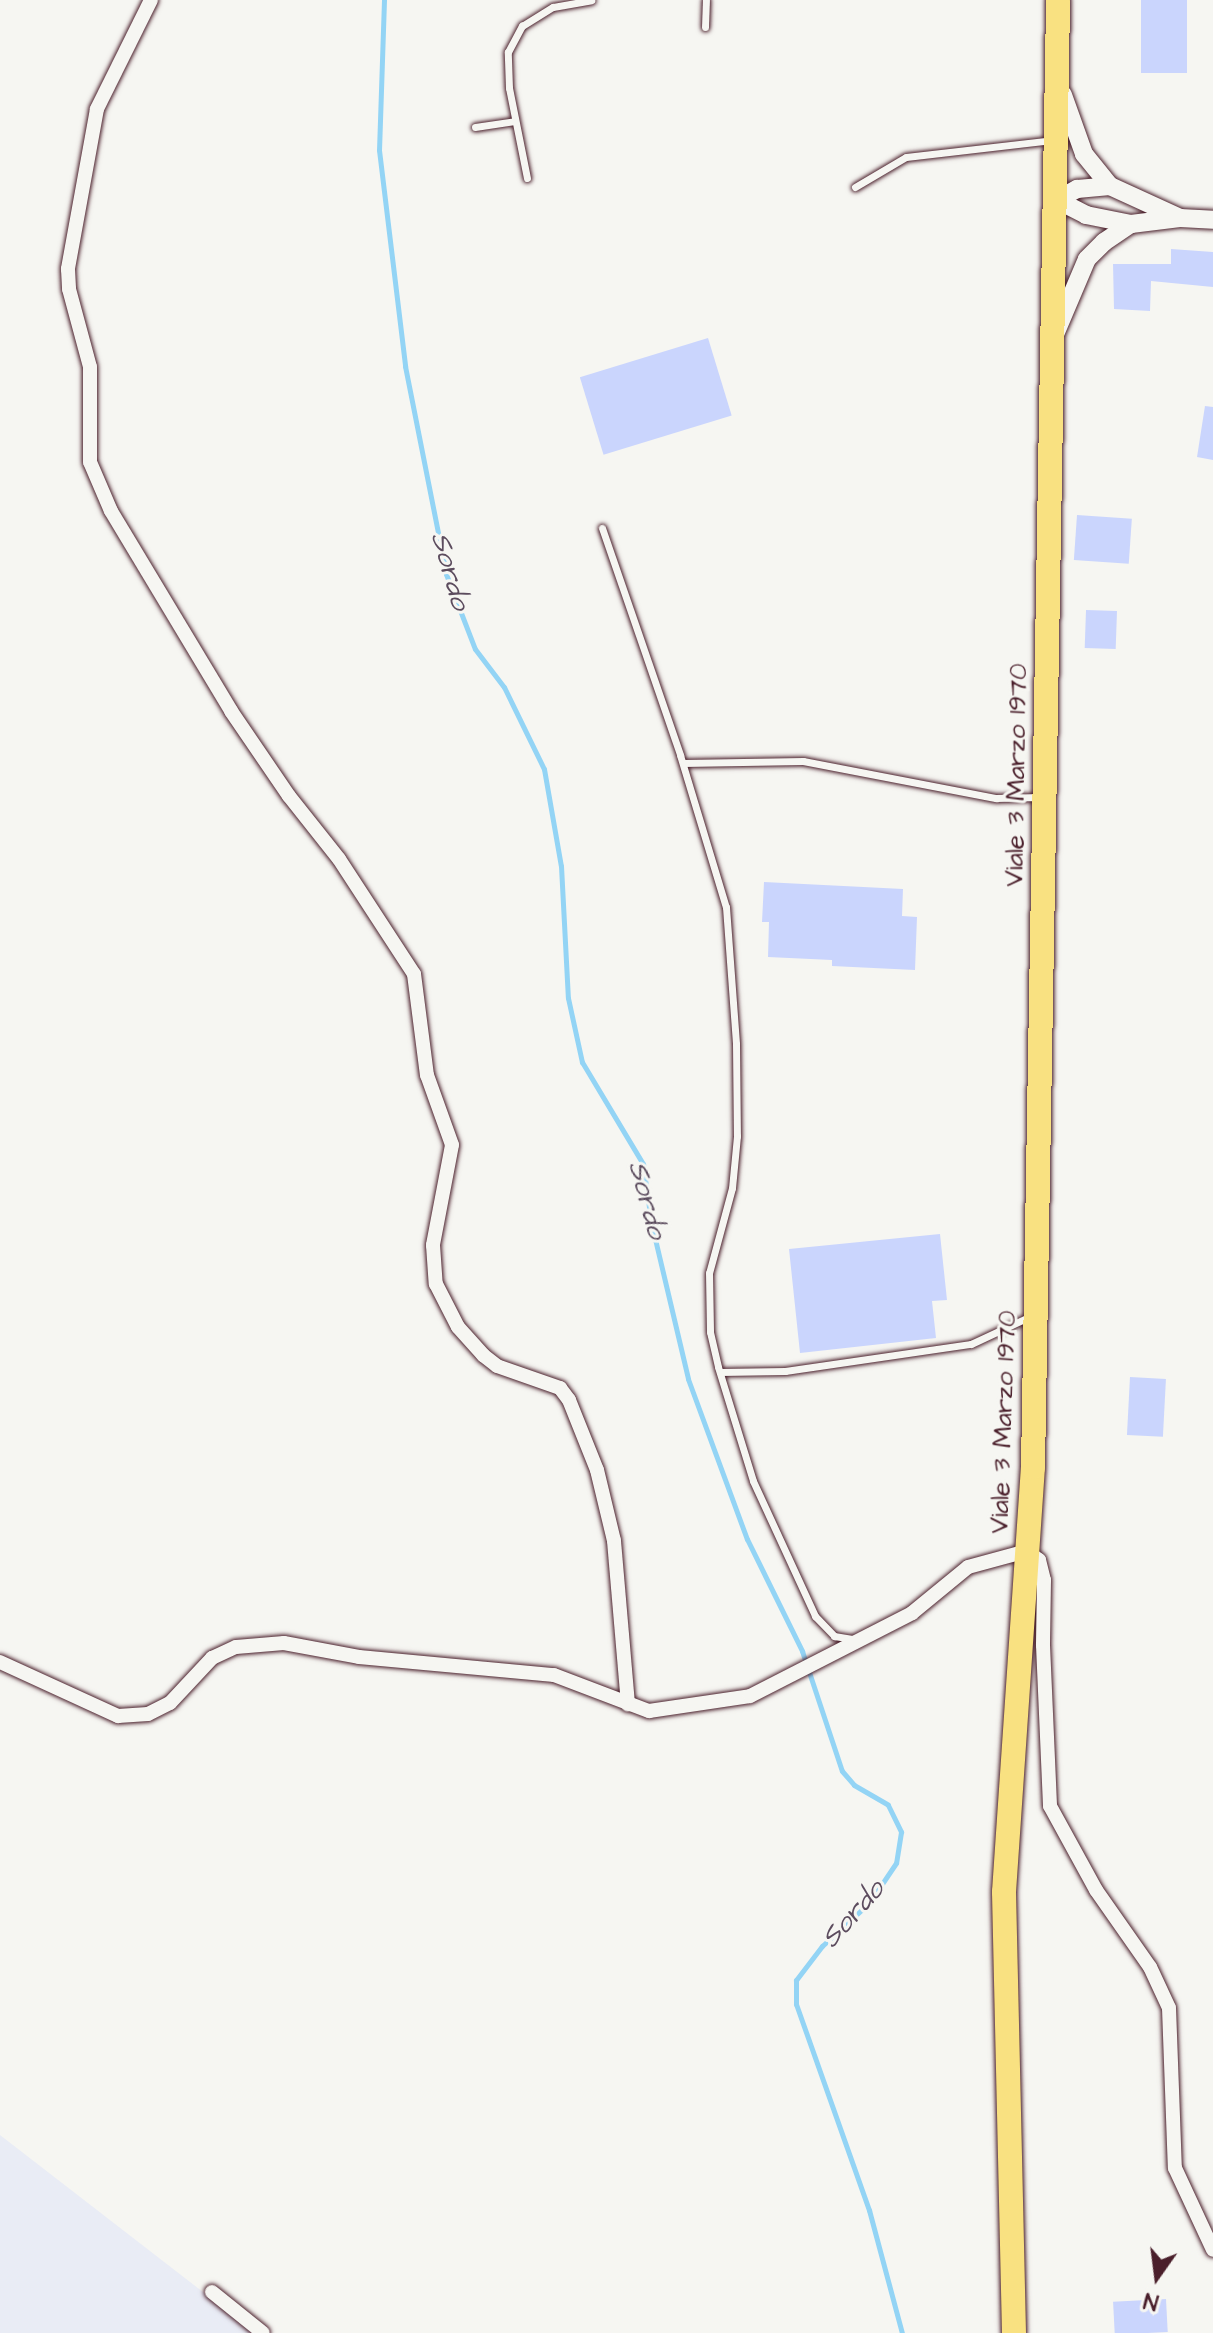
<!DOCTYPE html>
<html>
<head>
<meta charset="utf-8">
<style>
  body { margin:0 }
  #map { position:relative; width:1213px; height:2333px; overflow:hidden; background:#f6f6f2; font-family:"Architects Daughter",sans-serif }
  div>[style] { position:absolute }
  .built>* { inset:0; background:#e9ecf5 }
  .stream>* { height:5px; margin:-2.5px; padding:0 2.5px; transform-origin:2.5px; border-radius:2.5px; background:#93d4f5 }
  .building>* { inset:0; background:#cad5fd; transform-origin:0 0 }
  .roads { filter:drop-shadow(0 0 2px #4a1f2b) drop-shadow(0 0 2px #4a1f2b) }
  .service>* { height:7px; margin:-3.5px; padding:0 3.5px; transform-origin:3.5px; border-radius:3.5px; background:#f6f6f2 }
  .minor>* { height:14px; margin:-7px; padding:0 7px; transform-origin:7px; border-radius:7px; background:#f6f6f2 }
  .tertiary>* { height:18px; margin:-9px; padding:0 9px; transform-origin:9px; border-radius:9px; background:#f6f6f2 }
  .primary>* { height:24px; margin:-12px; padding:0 12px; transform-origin:12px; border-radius:12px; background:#f9e181 }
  span { translate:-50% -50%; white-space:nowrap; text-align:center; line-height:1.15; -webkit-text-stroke:6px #f6f6f2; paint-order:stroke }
  .street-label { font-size:26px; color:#4a1f2b }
  .water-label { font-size:28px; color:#5c4c5e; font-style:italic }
  .north { position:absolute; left:1117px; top:2237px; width:80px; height:80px; -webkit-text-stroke:6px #f6f6f2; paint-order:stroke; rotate:194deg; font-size:22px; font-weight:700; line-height:32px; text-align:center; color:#4a1f2b }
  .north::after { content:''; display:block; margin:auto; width:28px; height:36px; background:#4a1f2b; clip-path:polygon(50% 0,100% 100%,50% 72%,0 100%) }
</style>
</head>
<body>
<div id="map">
  <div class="built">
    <i style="clip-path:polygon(0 2135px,256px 2333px,0 2333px)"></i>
  </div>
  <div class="stream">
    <i style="left:384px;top:0;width:150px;rotate:91.9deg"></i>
    <i style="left:379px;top:150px;width:218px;rotate:83.1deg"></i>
    <i style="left:405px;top:366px;width:212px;rotate:78.8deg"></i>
    <i style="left:446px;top:574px;width:80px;rotate:68.9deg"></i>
    <i style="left:475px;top:649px;width:48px;rotate:52.7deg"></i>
    <i style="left:504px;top:687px;width:91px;rotate:64deg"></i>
    <i style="left:544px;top:769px;width:98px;rotate:80.1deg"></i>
    <i style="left:561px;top:866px;width:132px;rotate:87deg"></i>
    <i style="left:568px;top:998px;width:66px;rotate:77.7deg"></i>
    <i style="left:582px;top:1062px;width:119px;rotate:59.1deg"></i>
    <i style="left:643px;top:1164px;width:59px;rotate:82.1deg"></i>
    <i style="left:651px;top:1222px;width:161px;rotate:76.7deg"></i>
    <i style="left:688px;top:1379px;width:171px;rotate:69.8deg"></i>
    <i style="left:747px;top:1539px;width:125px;rotate:63.8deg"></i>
    <i style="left:802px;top:1651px;width:126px;rotate:71.6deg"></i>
    <i style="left:842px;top:1771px;width:18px;rotate:49deg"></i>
    <i style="left:854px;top:1785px;width:39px;rotate:30deg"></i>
    <i style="left:888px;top:1805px;width:30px;rotate:64deg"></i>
    <i style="left:901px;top:1832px;width:31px;rotate:99deg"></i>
    <i style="left:896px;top:1863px;width:48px;rotate:124deg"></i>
    <i style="left:869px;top:1903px;width:64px;rotate:137.5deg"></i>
    <i style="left:822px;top:1946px;width:43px;rotate:127.4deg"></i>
    <i style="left:796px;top:1980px;width:24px;rotate:90deg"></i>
    <i style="left:796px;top:2004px;width:219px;rotate:70.5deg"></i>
    <i style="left:869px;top:2210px;width:127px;rotate:75deg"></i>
  </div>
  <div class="building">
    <i style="left:1141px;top:0;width:46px;height:73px"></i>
    <i style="clip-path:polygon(1171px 249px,1213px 252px,1213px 287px,1151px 281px,1150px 311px,1114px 309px,1113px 264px,1171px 264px)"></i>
    <i style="left:708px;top:338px;width:81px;height:134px;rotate:73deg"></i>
    <i style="clip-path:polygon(1205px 406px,1213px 407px,1213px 460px,1197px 457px)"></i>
    <i style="left:1077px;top:515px;width:55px;height:45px;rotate:4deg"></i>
    <i style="left:1117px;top:611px;width:38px;height:31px;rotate:92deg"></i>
    <i style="clip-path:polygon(764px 882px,903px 889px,902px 916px,917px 917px,915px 970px,832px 966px,832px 960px,768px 957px,769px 922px,762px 922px)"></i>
    <i style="clip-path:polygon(940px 1234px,947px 1300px,932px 1301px,936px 1338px,800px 1353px,789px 1249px)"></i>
    <i style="left:1130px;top:1377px;width:36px;height:58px;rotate:3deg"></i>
    <i style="left:1166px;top:2299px;width:33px;height:53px;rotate:87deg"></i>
  </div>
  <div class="roads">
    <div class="service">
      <i style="left:705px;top:27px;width:27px;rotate:-88deg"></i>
      <i style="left:475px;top:127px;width:40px;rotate:-8.5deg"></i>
      <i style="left:527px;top:178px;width:92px;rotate:-101.3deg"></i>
      <i style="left:509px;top:88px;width:36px;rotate:-92deg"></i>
      <i style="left:508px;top:52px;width:30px;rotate:-62deg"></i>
      <i style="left:522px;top:26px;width:36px;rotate:-32deg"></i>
      <i style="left:553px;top:7px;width:39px;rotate:-10deg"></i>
      <i style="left:855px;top:187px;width:59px;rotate:-30.5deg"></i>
      <i style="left:906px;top:157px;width:147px;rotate:-6.6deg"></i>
      <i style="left:602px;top:528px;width:240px;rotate:71deg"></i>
      <i style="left:680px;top:755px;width:159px;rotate:73.2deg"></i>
      <i style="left:726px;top:907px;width:137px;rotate:85.8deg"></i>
      <i style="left:736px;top:1044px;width:92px;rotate:89.4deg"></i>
      <i style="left:737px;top:1136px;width:52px;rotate:95.5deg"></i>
      <i style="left:732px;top:1188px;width:88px;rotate:105.1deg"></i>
      <i style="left:709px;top:1273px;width:59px;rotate:89deg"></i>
      <i style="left:710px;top:1332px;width:36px;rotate:77deg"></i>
      <i style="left:718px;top:1367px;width:119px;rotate:72.9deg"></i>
      <i style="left:753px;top:1481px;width:149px;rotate:65.3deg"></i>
      <i style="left:815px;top:1616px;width:28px;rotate:46deg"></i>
      <i style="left:834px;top:1636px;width:20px;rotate:9deg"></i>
      <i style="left:683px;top:763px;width:120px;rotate:-1deg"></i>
      <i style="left:803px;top:761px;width:197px;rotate:10.9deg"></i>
      <i style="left:996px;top:798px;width:45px;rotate:-1.3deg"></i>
      <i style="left:720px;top:1372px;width:65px;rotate:-0.9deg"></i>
      <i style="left:785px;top:1371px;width:188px;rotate:-8.3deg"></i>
      <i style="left:971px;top:1344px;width:64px;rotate:-25deg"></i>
    </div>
    <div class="minor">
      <i style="left:151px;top:0;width:122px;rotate:116.4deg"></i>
      <i style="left:97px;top:109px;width:163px;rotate:100.3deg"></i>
      <i style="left:68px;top:269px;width:20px;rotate:87deg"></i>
      <i style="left:69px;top:289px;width:81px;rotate:74.9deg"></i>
      <i style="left:90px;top:367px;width:95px;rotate:90deg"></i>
      <i style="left:90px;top:462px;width:53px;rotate:66.8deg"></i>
      <i style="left:111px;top:511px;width:233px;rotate:59deg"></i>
      <i style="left:231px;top:711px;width:103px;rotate:55.7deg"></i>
      <i style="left:289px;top:796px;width:80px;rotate:51.6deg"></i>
      <i style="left:339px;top:859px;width:137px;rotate:56.9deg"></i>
      <i style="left:414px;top:974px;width:102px;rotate:82.7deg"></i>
      <i style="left:427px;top:1075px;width:74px;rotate:70.3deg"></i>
      <i style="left:452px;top:1145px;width:102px;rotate:100.8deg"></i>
      <i style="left:433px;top:1245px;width:39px;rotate:86deg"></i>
      <i style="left:436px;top:1284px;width:48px;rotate:62.9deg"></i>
      <i style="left:458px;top:1327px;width:38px;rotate:48deg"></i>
      <i style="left:483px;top:1355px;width:18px;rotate:38deg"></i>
      <i style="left:497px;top:1366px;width:67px;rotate:19.2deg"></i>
      <i style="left:560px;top:1388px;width:15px;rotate:53deg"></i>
      <i style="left:569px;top:1400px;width:75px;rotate:68.2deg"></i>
      <i style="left:597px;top:1470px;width:73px;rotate:76.5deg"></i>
      <i style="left:614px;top:1541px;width:164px;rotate:85.1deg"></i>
      <i style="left:0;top:1662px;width:130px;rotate:24.6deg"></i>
      <i style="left:118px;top:1716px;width:30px;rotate:-4deg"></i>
      <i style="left:148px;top:1714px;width:25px;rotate:-27deg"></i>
      <i style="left:170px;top:1703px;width:62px;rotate:-47deg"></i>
      <i style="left:212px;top:1658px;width:26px;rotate:-25deg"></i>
      <i style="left:236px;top:1647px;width:48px;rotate:-4.8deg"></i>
      <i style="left:284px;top:1643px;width:76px;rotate:10.6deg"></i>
      <i style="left:359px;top:1657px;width:196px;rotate:5.3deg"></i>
      <i style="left:554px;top:1675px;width:102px;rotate:20.8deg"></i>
      <i style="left:649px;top:1711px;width:102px;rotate:-8.4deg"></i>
      <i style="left:750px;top:1696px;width:182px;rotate:-27.1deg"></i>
      <i style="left:912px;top:1613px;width:72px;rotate:-39.4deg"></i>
      <i style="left:968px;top:1567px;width:61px;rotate:-15.2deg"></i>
      <i style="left:1027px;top:1551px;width:15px;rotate:37deg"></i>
      <i style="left:1039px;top:1560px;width:21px;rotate:76deg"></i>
      <i style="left:1044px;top:1580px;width:65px;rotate:90.9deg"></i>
      <i style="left:1043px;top:1645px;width:161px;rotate:87.5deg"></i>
      <i style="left:1050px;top:1806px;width:96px;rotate:61.3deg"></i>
      <i style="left:1096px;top:1890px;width:94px;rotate:55deg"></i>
      <i style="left:1150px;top:1967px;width:45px;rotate:65.1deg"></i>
      <i style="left:1169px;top:2008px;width:160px;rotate:87.9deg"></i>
      <i style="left:1175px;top:2168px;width:90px;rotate:65.1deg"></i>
      <i style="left:212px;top:2292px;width:65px;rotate:38.8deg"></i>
    </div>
    <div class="tertiary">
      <i style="left:1063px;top:95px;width:63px;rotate:70.4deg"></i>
      <i style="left:1084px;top:154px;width:41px;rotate:50.9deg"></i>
      <i style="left:1110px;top:186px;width:77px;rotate:24.6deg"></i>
      <i style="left:1057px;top:200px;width:33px;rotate:27deg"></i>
      <i style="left:1086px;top:215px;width:46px;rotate:11.3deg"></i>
      <i style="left:1131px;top:224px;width:49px;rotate:-7deg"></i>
      <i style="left:1180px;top:218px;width:33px;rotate:3deg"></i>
      <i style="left:1057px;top:200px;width:23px;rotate:-29deg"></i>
      <i style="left:1077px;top:189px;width:33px;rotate:-5deg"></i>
      <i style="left:1056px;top:332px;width:79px;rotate:-67deg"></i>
      <i style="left:1087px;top:259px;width:24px;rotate:-45deg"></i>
      <i style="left:1104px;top:242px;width:32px;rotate:-34deg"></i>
    </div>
    <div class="primary">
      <i style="left:1014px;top:2333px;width:441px;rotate:-91.3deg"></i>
      <i style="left:1004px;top:1892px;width:426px;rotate:-86.1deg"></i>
      <i style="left:1033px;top:1467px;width:1467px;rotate:-89.02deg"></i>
    </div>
  </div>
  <div class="street-label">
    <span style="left:1017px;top:775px;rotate:-89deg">Viale 3 Marzo 1970</span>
    <span style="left:1004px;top:1422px;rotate:-88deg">Viale 3 Marzo 1970</span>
  </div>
  <div class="water-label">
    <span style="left:450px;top:571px;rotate:74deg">Sordo</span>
    <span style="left:647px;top:1200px;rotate:75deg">Sordo</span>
    <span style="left:853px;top:1914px;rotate:-48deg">Sordo</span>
  </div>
  <div class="north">N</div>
</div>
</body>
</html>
